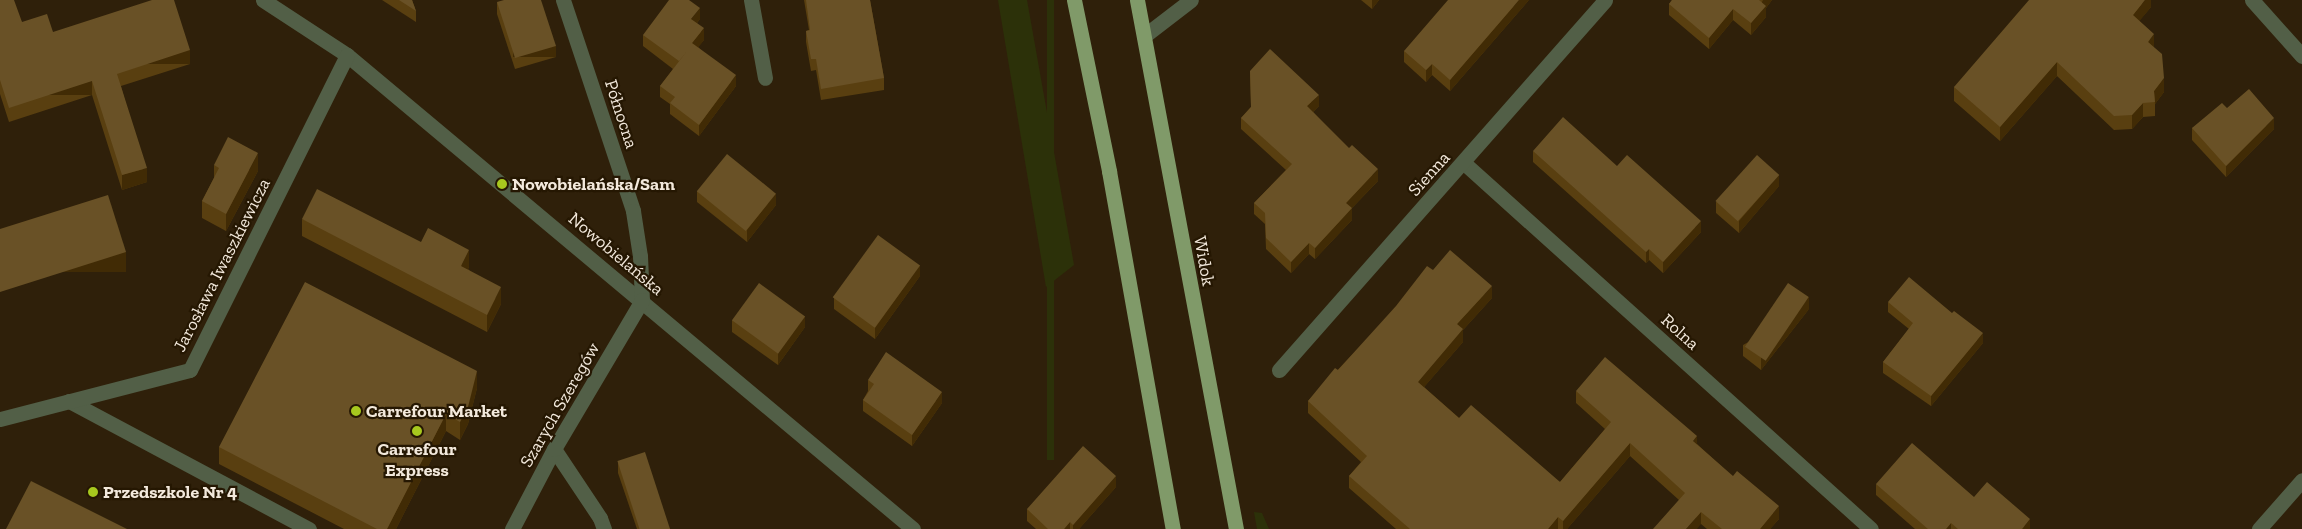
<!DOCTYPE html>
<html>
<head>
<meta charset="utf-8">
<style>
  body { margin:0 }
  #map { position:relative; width:2302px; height:529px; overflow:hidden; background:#2f200a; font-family:"Zilla Slab",serif }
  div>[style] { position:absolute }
  .green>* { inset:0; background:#2c3109; transform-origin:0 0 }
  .minor>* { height:15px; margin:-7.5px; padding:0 7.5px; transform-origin:7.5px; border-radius:7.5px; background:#525f47 }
  .major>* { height:15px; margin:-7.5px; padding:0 7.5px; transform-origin:7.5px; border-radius:7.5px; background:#809a69 }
  .wall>* { inset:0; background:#593f10 }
  .shaded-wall>* { inset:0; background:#412b05; transform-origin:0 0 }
  .building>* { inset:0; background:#695126; transform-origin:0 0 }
  .dots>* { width:14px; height:14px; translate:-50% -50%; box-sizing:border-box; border:2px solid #251702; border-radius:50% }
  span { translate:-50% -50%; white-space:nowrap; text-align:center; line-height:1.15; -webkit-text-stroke:4.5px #251702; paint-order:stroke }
  .street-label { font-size:18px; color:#f3e9dc }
  .poi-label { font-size:18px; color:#f3e9dc; font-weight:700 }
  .left { translate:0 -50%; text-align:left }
</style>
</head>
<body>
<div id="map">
  <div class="green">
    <i style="clip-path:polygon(998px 0,1027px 0,1074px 265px,1046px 287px)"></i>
    <i style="left:1047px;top:0;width:7px;height:460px"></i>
    <i style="clip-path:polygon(1254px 512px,1262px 513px,1269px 529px,1257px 529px)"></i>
  </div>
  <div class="minor">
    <i style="left:263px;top:0;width:100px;rotate:33.2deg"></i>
    <i style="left:347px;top:55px;width:738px;rotate:39.94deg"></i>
    <i style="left:563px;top:0;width:222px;rotate:71.6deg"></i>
    <i style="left:633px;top:211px;width:46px;rotate:81.2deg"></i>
    <i style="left:640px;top:256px;width:44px;rotate:87.4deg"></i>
    <i style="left:751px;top:0;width:79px;rotate:79.8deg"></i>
    <i style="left:2252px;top:0;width:75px;rotate:48.2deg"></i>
    <i style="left:1144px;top:36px;width:59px;rotate:-37.5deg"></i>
    <i style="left:1464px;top:163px;width:547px;rotate:41.96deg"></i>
    <i style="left:1279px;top:370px;width:493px;rotate:-48.6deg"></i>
    <i style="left:69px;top:401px;width:272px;rotate:28.1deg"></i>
    <i style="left:0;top:419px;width:196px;rotate:-14.5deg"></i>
    <i style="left:190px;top:370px;width:352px;rotate:-63.5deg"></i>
    <i style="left:554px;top:449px;width:83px;rotate:56.3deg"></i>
    <i style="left:600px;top:518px;width:12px;rotate:70deg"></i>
    <i style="left:512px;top:529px;width:90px;rotate:-62.3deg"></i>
    <i style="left:554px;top:449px;width:173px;rotate:-59.4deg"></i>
    <i style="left:2259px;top:529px;width:65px;rotate:-48.7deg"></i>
  </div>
  <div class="major">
    <i style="left:1074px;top:0;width:175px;rotate:78.4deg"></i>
    <i style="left:1109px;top:171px;width:364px;rotate:79.9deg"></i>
    <i style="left:1137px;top:0;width:538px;rotate:79.4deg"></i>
  </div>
  <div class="wall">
    <i style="clip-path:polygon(0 0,22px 22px,53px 32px,190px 64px,121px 86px,147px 182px,122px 190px,92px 95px,9px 122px,0 94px)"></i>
    <i style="clip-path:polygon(382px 0,412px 0,416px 11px,416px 22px)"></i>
    <i style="clip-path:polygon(804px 0,870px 0,884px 78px,884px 90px,821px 100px,816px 70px,811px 71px,806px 42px,806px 31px,809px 30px)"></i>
    <i style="clip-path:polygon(1361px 0,1379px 0,1372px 9px)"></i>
    <i style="clip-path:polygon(1529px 0,1450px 91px,1432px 75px,1426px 82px,1404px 62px,1404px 51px)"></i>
    <i style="clip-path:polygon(1672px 0,1772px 0,1766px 8px,1766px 17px,1751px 35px,1733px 20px,1709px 49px,1669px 15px,1669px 4px)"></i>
    <i style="clip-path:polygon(2151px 0,2151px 7px,2139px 21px,2154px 47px,2164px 92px,2155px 104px,2155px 116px,2143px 117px,2132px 129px,2114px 130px,2057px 76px,2000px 141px,1954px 101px,1954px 87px)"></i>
    <i style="clip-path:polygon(497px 2px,556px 57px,515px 69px,497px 14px)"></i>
    <i style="clip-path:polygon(700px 19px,697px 23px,704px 40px,698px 47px,736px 86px,699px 136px,670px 114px,670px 104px,660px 97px,660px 86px,673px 69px,643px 46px,643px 35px)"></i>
    <i style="clip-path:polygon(1250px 71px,1319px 106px,1313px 112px,1378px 181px,1352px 208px,1352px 220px,1315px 259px,1309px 254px,1291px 273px,1266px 249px,1265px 224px,1254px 214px,1254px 203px,1286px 170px,1241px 129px,1241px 118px,1251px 107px)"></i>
    <i style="clip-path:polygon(2227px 108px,2274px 129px,2226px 177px,2192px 140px,2192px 128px)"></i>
    <i style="clip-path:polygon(1533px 151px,1617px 166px,1701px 232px,1663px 273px,1649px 260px,1646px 263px,1533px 162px)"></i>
    <i style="clip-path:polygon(214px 165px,258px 171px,226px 231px,202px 218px,202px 201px,214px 178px)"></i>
    <i style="clip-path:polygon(1779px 186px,1739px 233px,1716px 213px,1716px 202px)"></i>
    <i style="clip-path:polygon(697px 191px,776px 205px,747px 242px,697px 202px)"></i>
    <i style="clip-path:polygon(302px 219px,469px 267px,468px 269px,501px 304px,487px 332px,302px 236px)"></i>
    <i style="clip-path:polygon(1433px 270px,1492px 298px,1463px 330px,1463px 342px,1424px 387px,1459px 418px,1560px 482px,1605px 429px,1576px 403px,1576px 391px,1697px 444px,1779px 519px,1770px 529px,1707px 529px,1701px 524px,1679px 500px,1630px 456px,1567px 529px,1396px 529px,1349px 488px,1349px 476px,1361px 462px,1308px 413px,1308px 401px)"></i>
    <i style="clip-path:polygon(920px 276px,875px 339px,834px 309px,834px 298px)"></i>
    <i style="clip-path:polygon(1888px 302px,1983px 343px,1931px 406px,1883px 373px,1883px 362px,1909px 329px,1888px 312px)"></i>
    <i style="clip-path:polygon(1809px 309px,1761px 370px,1743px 356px,1743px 345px)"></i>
    <i style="clip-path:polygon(732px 320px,805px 327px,778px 365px,732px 332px)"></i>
    <i style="clip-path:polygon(868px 380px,942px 403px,912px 446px,863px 411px,863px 400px,868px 391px)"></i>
    <i style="clip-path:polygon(477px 388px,468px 424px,460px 440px,446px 431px,396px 529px,344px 529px,219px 464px,219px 447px)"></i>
    <i style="clip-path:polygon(618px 462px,670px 529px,637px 529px,618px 473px)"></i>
    <i style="clip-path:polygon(1876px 484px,1974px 497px,2030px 529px,1915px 529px,1876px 495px)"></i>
    <i style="clip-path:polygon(1116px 487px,1079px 529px,1036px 529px,1027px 521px,1027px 509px)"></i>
  </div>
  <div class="shaded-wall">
    <i style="clip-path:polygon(1372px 0,1379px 0,1372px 9px)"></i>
    <i style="clip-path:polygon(1519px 0,1529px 0,1450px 91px,1450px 80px)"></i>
    <i style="clip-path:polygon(1763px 0,1772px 0,1766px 8px,1766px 17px,1751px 35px,1751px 23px,1762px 10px,1762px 2px)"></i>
    <i style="clip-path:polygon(2145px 0,2151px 0,2151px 7px,2133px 29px,2133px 15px)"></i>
    <i style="clip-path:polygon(700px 8px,700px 19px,691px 30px,691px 19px)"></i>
    <i style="clip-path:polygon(1733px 9px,1733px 20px,1709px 49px,1709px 38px)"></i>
    <i style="clip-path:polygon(704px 28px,704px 40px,692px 55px,692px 43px)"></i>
    <i style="clip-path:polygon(2154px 34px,2154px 48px,2148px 42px)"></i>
    <i style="left:556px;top:46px;width:11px;height:43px;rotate:90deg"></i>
    <i style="left:190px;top:50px;width:14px;height:77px;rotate:90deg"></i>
    <i style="clip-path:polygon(2057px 62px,2057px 76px,2000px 141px,2000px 127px)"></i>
    <i style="clip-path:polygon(1432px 64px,1432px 75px,1426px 82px,1426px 70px)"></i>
    <i style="clip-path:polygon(736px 75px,736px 86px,699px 136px,699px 125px)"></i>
    <i style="clip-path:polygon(2164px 78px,2164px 92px,2155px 104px,2154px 91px)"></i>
    <i style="left:92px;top:81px;width:14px;height:87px;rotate:90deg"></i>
    <i style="clip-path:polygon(1319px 95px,1319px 106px,1307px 118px,1307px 106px)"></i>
    <i style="clip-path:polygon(2143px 103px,2143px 117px,2132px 129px,2132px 115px)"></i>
    <i style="clip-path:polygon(2274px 118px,2274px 129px,2226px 177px,2226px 166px)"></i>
    <i style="clip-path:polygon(258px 153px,258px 171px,226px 231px,226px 214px)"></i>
    <i style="clip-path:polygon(147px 168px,147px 182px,122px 190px,122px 175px)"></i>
    <i style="clip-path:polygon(1378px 169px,1378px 181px,1346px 214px,1346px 203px)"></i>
    <i style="clip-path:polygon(1779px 175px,1779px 186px,1739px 233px,1739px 221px)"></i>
    <i style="clip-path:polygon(776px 193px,776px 205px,747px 242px,747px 230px)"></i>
    <i style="clip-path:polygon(1352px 208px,1352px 220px,1315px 259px,1315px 248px)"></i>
    <i style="clip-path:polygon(1701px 221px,1701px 232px,1663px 273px,1663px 262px)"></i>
    <i style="clip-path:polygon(1309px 243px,1309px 254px,1291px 273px,1291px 262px)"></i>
    <i style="clip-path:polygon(1649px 249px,1649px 260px,1646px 263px,1646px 252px)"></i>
    <i style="clip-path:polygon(469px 250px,469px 267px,461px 283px,461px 266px)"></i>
    <i style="left:126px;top:252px;width:20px;height:132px;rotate:90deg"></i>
    <i style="clip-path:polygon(920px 265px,920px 276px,875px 339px,875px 328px)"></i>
    <i style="clip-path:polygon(1492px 286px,1492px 298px,1463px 330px,1463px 342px,1418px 394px,1418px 382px,1457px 324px)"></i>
    <i style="clip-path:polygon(501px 287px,501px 304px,487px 332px,487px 315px)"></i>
    <i style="clip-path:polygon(1809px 297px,1809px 309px,1761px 370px,1761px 358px)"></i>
    <i style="clip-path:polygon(805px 316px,805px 327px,778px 365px,778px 353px)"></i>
    <i style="clip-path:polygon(1983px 333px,1983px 343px,1931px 406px,1931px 396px)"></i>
    <i style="clip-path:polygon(477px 371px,477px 388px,468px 424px,460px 440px,460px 422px)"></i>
    <i style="clip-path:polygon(942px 392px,942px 403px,912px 446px,912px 435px)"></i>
    <i style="clip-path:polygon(446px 414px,446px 431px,396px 529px,387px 529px)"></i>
    <i style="clip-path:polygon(1697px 436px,1697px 449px,1693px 441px)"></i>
    <i style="clip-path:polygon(1630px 443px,1630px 456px,1567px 529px,1563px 529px,1563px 521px)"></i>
    <i style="clip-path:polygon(1116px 476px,1116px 487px,1079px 529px,1073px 529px,1073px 525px)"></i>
    <i style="clip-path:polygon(1779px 506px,1779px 519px,1770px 529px,1760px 529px)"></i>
    <i style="clip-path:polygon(1701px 512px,1701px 524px,1697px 529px,1686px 529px)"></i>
    <i style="clip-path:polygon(1558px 517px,1558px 529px,1548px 529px)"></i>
    <i style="clip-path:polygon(2030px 519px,2030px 529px,2022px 529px)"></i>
    <i style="clip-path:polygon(1070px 522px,1070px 529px,1064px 529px)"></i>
    <i style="clip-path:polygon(1951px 523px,1951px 529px,1946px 529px)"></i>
  </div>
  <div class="building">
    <i style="clip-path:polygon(0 0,14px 0,22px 22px,47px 14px,53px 32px,152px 0,174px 0,190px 50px,117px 74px,147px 168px,122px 175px,92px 81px,9px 108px,0 80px)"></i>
    <i style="clip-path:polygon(399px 0,412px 0,416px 11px)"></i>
    <i style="clip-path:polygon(504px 0,541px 0,556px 46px,515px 58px,497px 2px)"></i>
    <i style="clip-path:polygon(669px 0,689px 0,700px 8px,691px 19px,704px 28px,692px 43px,736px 75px,699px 125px,670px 103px,675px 97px,660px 86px,687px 51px,679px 61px,643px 35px)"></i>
    <i style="clip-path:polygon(806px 0,870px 0,884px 78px,821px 89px,816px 59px,811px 59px,806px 31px,810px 30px)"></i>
    <i style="clip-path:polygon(1448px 0,1519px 0,1450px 80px,1432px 64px,1426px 70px,1404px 51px)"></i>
    <i style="clip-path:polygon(1672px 0,1759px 0,1766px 6px,1751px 23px,1733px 9px,1709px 38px,1669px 4px)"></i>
    <i style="clip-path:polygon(2029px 0,2145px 0,2133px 15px,2154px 34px,2148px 42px,2162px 54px,2164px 78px,2154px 91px,2155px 102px,2143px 103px,2132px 115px,2114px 116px,2057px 62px,2000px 127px,1954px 87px)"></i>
    <i style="clip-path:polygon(1270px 49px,1319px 95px,1307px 106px,1349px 148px,1352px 145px,1378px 169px,1346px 203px,1352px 208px,1315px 248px,1309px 243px,1291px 262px,1266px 238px,1265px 213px,1254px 203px,1292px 164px,1241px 118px,1251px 107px,1250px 71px)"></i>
    <i style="clip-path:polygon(2249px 89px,2274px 118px,2226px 166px,2192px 128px,2222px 103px,2227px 108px)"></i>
    <i style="clip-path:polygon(1563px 117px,1617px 166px,1627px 155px,1701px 221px,1663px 262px,1649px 249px,1646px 252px,1533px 151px)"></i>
    <i style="clip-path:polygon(228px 137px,258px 153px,226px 214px,202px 201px,219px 168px,214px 165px)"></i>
    <i style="left:727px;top:154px;width:63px;height:48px;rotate:39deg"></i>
    <i style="left:1757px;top:155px;width:30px;height:62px;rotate:42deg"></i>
    <i style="clip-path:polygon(317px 189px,421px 242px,428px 228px,469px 250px,461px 266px,501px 287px,487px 315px,302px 219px)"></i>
    <i style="clip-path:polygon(108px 195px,126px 252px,0 292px,0 229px)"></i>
    <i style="left:878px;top:235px;width:52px;height:77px;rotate:36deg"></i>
    <i style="clip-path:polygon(1450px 250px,1492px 286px,1457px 324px,1463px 329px,1418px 382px,1459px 418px,1471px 405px,1560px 482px,1611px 422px,1576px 391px,1605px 357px,1697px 436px,1693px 441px,1733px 476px,1737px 471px,1779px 506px,1760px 529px,1722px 529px,1701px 512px,1686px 529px,1653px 529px,1685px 493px,1630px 443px,1563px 521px,1558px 517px,1548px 529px,1410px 529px,1349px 476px,1367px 456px,1308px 401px,1335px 368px,1338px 370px,1396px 306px,1427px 266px,1433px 270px)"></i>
    <i style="clip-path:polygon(1909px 277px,1952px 313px,1954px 311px,1983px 333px,1931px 396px,1883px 362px,1913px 323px,1888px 302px)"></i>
    <i style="clip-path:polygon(305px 282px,477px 371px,468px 407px,460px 422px,446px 414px,387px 529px,377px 529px,219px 447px)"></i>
    <i style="left:759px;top:283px;width:57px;height:46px;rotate:36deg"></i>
    <i style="left:1788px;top:283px;width:25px;height:77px;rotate:34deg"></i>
    <i style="clip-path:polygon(886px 352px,942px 392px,912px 435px,863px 400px,874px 384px,868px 380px)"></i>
    <i style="clip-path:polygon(1912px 443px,1974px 497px,1987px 482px,2030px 519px,2022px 529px,1958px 529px,1951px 523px,1946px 529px,1928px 529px,1876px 484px)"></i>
    <i style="clip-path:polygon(1083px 446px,1116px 476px,1073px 525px,1070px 522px,1064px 529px,1048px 529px,1027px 509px)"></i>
    <i style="left:645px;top:452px;width:81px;height:29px;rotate:72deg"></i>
    <i style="clip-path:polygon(31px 481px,127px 529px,6px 529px)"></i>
  </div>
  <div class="dots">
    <i style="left:502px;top:184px;background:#a7c81e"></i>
    <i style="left:356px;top:411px;background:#a7c81e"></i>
    <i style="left:417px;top:431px;background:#a7c81e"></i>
    <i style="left:93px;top:492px;background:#a7c81e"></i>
  </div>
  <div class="street-label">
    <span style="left:621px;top:114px;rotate:72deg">Północna</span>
    <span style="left:1429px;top:174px;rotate:-48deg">Sienna</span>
    <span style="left:616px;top:254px;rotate:40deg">Nowobielańska</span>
    <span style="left:1204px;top:261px;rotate:80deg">Widok</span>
    <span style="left:222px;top:265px;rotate:-63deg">Jarosława Iwaszkiewicza</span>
    <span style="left:1680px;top:332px;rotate:42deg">Rolna</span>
    <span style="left:560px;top:405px;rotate:-60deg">Szarych Szeregów</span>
  </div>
  <div class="poi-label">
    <span class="left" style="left:512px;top:184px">Nowobielańska/Sam</span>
    <span class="left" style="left:366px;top:411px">Carrefour Market</span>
    <span style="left:417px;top:460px">Carrefour<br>Express</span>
    <span class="left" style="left:103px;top:492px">Przedszkole Nr 4</span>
  </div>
</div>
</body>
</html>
